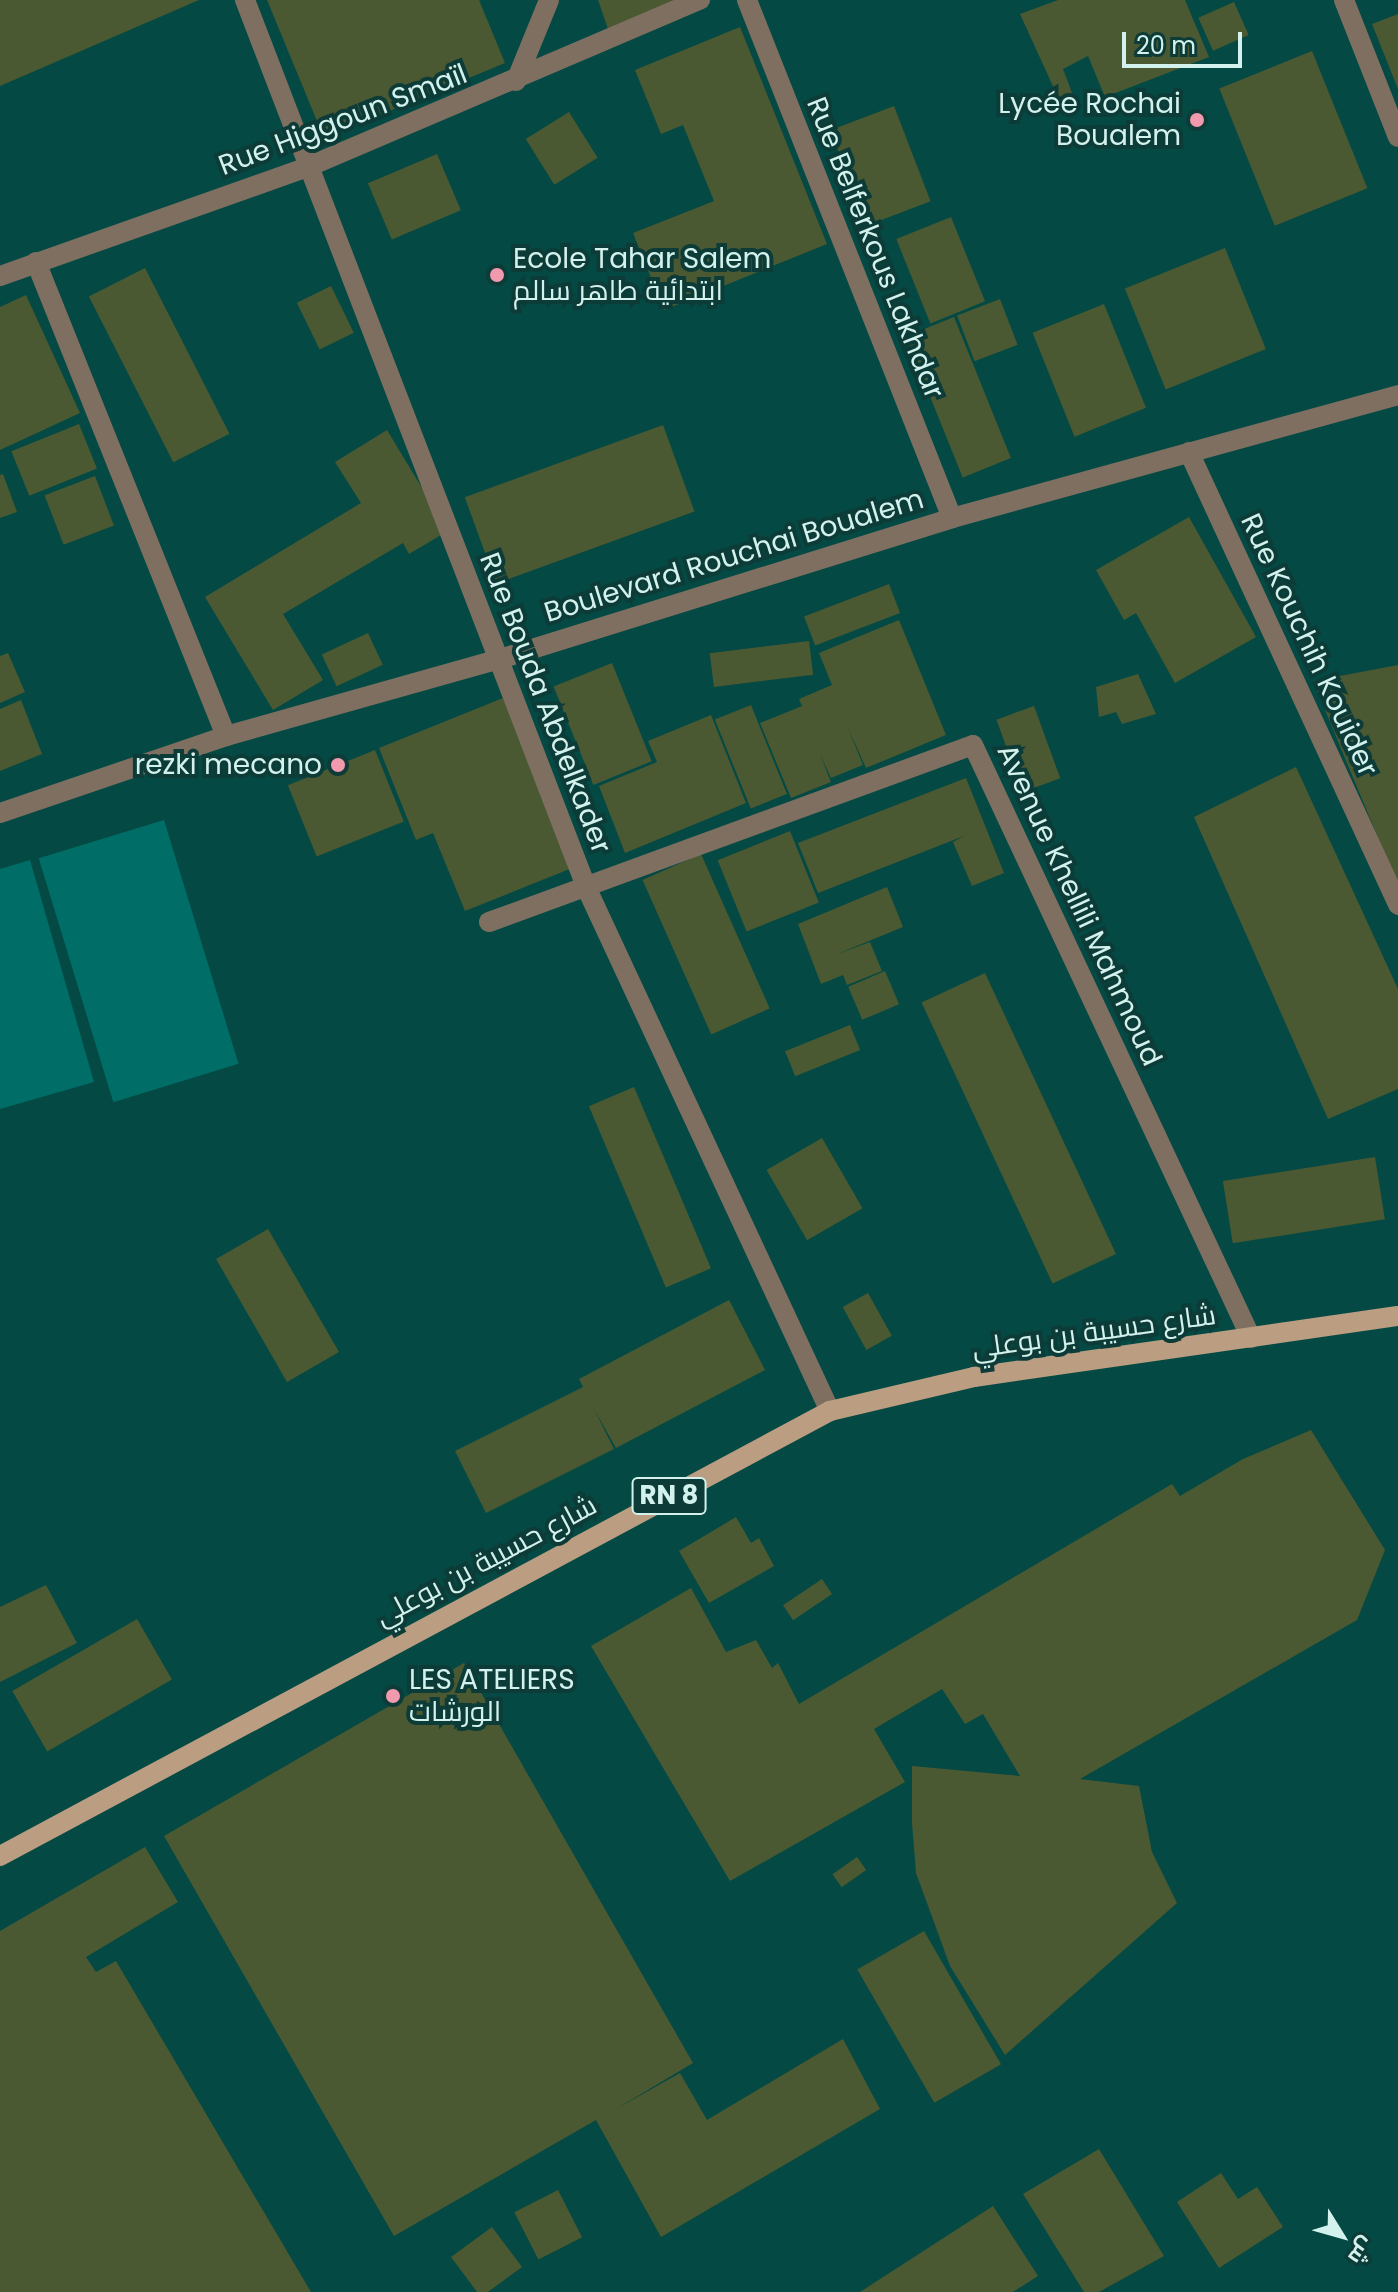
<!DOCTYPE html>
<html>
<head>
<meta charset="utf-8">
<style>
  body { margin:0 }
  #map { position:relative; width:1398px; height:2292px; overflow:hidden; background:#044943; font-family:Poppins,Cairo,sans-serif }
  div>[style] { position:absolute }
  .green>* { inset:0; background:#006e66; transform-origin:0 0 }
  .building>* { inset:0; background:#4a5932; transform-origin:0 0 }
  .minor>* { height:20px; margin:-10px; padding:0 10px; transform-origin:10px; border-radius:10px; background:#7e6f61 }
  .major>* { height:20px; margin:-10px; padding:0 10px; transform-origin:10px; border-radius:10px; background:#bb9d81 }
  .dots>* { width:22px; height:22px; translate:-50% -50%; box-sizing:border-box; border:4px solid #0d3c38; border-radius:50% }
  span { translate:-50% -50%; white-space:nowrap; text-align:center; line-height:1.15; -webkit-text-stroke:8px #0d3c38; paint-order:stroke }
  .shield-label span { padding:2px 6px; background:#0d3c38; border:2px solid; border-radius:6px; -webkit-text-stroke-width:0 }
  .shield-label { font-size:26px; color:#d4f2ed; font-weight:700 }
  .poi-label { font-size:28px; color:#d4f2ed }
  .right { translate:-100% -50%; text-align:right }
  .left { translate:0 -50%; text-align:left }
  .street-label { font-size:28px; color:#d4f2ed }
  .north { position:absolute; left:1302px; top:2196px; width:80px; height:80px; -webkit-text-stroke:6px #0d3c38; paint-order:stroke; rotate:127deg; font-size:22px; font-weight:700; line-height:32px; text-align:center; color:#d4f2ed }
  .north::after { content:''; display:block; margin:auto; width:28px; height:36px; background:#d4f2ed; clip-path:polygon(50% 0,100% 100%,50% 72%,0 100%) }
  .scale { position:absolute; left:1122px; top:32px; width:120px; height:36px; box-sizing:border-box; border:4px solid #d4f2ed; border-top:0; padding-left:10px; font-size:24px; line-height:28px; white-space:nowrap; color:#d4f2ed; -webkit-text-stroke:6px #0d3c38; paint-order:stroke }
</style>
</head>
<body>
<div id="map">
  <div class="green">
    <i style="left:164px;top:820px;width:255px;height:131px;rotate:73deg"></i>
    <i style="clip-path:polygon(30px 860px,94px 1082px,0 1109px,0 869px)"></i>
  </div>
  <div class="building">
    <i style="clip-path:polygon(0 0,199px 0,0 86px)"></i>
    <i style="clip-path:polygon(267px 0,479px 0,505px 63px,324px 138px)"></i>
    <i style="clip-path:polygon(598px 0,681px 0,609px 32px)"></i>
    <i style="clip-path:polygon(1058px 0,1185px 0,1209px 57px,1105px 97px,1088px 56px,1063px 69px,1075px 101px,1062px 106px,1020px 14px)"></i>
    <i style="left:1234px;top:2px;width:36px;height:39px;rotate:66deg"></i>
    <i style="clip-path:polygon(1398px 14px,1398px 89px,1372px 24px)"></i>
    <i style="clip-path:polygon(740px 27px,827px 244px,664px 310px,633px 233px,714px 201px,683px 125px,661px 134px,635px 70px)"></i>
    <i style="left:1312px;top:51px;width:148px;height:100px;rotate:68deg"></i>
    <i style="left:894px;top:106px;width:102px;height:68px;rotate:69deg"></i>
    <i style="left:569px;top:112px;width:54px;height:51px;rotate:58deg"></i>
    <i style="left:437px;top:154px;width:61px;height:75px;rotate:67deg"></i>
    <i style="left:951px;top:217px;width:91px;height:59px;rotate:68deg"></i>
    <i style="left:1225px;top:248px;width:109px;height:108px;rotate:68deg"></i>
    <i style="left:145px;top:268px;width:186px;height:63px;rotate:63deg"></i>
    <i style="left:331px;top:286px;width:52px;height:38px;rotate:64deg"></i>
    <i style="clip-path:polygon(26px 295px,80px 413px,0 450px,0 307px)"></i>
    <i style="left:1000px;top:299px;width:49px;height:46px;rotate:69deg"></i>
    <i style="left:1104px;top:304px;width:112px;height:77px;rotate:68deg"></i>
    <i style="left:954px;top:317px;width:152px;height:52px;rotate:68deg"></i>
    <i style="left:79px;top:424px;width:48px;height:73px;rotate:68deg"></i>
    <i style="left:663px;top:425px;width:92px;height:211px;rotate:70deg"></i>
    <i style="clip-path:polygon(387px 430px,448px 531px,409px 554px,403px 543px,283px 614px,323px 680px,273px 710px,205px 597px,361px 503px,335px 462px)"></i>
    <i style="clip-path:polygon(3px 474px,17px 512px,0 518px,0 475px)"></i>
    <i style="left:95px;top:476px;width:53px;height:54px;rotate:69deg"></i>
    <i style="clip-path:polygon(1189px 517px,1256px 637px,1175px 683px,1136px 613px,1124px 620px,1096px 570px)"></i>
    <i style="left:889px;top:584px;width:31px;height:91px;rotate:69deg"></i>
    <i style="clip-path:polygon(899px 620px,946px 735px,866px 768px,848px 728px,863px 765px,831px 778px,820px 754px,831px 782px,791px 798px,760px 723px,802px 706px,799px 699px,832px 685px,819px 653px)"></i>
    <i style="left:368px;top:633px;width:35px;height:51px;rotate:65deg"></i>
    <i style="left:809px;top:641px;width:34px;height:100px;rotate:83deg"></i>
    <i style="clip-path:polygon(8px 653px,25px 692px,0 703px,0 656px)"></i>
    <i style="left:612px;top:663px;width:106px;height:63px;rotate:68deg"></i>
    <i style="clip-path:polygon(1398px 665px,1398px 886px,1313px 681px)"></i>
    <i style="clip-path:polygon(1138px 674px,1156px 714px,1122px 724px,1116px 712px,1099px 717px,1096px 687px)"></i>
    <i style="clip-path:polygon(503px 698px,572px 868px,465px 911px,433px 833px,416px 840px,379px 748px)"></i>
    <i style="clip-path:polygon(21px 700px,42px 754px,0 771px,0 709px)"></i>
    <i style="left:751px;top:705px;width:96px;height:39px;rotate:68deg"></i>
    <i style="left:1034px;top:706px;width:77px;height:40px;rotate:70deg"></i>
    <i style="clip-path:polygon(711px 715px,746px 803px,625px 853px,599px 786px,657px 762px,648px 741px)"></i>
    <i style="left:375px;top:750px;width:77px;height:94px;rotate:68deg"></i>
    <i style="clip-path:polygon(1296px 767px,1398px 989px,1398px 1089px,1328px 1119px,1194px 817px)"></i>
    <i style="clip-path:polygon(966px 778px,1004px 873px,972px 886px,953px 842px,964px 836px,818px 893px,798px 843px)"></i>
    <i style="left:790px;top:831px;width:77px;height:78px;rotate:68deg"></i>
    <i style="left:701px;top:854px;width:169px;height:64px;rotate:66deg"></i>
    <i style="clip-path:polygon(887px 887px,903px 927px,835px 955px,870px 942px,882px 971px,847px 985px,843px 975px,821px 984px,798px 924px)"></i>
    <i style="left:885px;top:971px;width:36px;height:40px;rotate:67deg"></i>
    <i style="left:985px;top:973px;width:310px;height:70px;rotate:65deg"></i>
    <i style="left:850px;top:1025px;width:27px;height:70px;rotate:68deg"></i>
    <i style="left:634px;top:1087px;width:197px;height:49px;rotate:67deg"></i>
    <i style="left:822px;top:1138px;width:81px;height:64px;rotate:60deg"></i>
    <i style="left:1375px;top:1157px;width:63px;height:154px;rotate:81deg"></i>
    <i style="left:268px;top:1229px;width:142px;height:60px;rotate:60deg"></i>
    <i style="left:868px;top:1293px;width:49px;height:29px;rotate:61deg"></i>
    <i style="clip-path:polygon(729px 1300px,765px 1370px,616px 1448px,594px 1409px,614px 1449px,486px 1513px,455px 1451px,583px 1387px,579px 1379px)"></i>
    <i style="clip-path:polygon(1311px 1430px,1385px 1550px,1357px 1620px,1080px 1779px,1139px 1786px,1152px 1852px,1177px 1903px,1005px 2055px,950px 1966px,916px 1873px,912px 1823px,912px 1766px,1020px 1776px,983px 1714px,965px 1724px,942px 1689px,874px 1729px,905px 1782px,730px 1881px,591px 1646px,691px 1588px,726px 1652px,756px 1640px,772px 1668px,778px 1663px,799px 1704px,1172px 1484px,1180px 1496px,1243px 1459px)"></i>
    <i style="clip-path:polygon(736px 1517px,751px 1543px,759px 1538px,774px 1566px,709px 1603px,679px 1551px)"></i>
    <i style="left:822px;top:1579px;width:18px;height:47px;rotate:56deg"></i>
    <i style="clip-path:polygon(46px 1585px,77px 1643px,0 1682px,0 1607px)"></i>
    <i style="left:137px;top:1619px;width:70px;height:144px;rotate:60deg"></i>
    <i style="clip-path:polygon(464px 1663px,693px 2063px,616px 2109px,680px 2073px,707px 2120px,843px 2039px,880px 2109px,661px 2237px,596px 2120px,394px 2236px,164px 1836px)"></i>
    <i style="clip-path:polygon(145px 1847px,178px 1902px,86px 1957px,96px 1972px,116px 1961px,311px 2292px,0 2292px,0 1931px)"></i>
    <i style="left:857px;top:1857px;width:16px;height:30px;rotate:55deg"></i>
    <i style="left:924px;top:1931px;width:154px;height:77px;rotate:60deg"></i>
    <i style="clip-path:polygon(1099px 2149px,1164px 2256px,1099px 2292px,1084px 2292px,1023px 2194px)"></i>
    <i style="clip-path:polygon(1221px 2173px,1238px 2199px,1257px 2187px,1283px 2227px,1219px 2268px,1177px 2202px)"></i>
    <i style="left:558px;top:2190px;width:53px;height:49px;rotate:63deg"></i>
    <i style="clip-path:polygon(993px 2206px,1038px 2276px,1013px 2292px,860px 2292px)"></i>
    <i style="clip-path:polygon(492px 2227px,522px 2267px,488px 2292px,477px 2292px,451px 2257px)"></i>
  </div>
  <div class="minor">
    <i style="left:245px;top:0;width:953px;rotate:68.96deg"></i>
    <i style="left:587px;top:889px;width:576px;rotate:65.04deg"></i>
    <i style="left:747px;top:0;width:557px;rotate:68.41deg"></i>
    <i style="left:1344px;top:0;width:147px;rotate:68.5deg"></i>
    <i style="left:516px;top:81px;width:87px;rotate:-67.8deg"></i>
    <i style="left:36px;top:262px;width:511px;rotate:68.16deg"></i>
    <i style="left:0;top:276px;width:329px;rotate:-19.5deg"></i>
    <i style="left:310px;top:166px;width:424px;rotate:-23.1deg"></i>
    <i style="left:1189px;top:452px;width:499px;rotate:65.2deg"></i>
    <i style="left:0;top:813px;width:239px;rotate:-18.8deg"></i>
    <i style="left:226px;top:736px;width:281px;rotate:-15.7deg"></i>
    <i style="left:497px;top:660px;width:477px;rotate:-17.3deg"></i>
    <i style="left:952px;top:518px;width:463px;rotate:-15.4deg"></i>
    <i style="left:489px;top:922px;width:515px;rotate:-20.09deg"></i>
    <i style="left:973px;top:745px;width:655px;rotate:64.88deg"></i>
  </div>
  <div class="major">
    <i style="left:0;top:1856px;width:942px;rotate:-28.2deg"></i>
    <i style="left:830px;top:1411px;width:148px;rotate:-13.3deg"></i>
    <i style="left:974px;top:1377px;width:428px;rotate:-8.2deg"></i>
  </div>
  <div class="dots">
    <i style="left:1197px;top:120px;background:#f29aad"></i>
    <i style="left:497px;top:275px;background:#f29aad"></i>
    <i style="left:338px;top:765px;background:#f29aad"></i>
    <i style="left:393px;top:1696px;background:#f29aad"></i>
  </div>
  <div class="shield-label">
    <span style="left:669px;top:1496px">RN 8</span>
  </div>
  <div class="poi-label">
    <span class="right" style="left:1181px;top:120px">Lycée Rochai<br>Boualem</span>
    <span class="left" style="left:513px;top:275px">Ecole Tahar Salem<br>ابتدائية طاهر سالم</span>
    <span class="right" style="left:322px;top:765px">rezki mecano</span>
    <span class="left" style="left:409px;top:1696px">LES ATELIERS<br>الورشات</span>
  </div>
  <div class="street-label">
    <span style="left:343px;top:120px;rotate:-21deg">Rue Higgoun Smaïl</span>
    <span style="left:875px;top:248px;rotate:68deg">Rue Belferkous Lakhdar</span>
    <span style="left:734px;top:556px;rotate:-17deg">Boulevard Rouchai Boualem</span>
    <span style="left:1309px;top:645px;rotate:65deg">Rue Kouchih Kouider</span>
    <span style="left:545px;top:703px;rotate:69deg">Rue Bouda Abdelkader</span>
    <span style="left:1079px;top:905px;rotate:65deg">Avenue Khellili Mahmoud</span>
    <span style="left:1094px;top:1332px;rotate:-8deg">شارع حسيبة بن بوعلي</span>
    <span style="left:486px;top:1561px;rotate:-28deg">شارع حسيبة بن بوعلي</span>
  </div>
  <div class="north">ش</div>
  <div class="scale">20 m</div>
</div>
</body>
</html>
